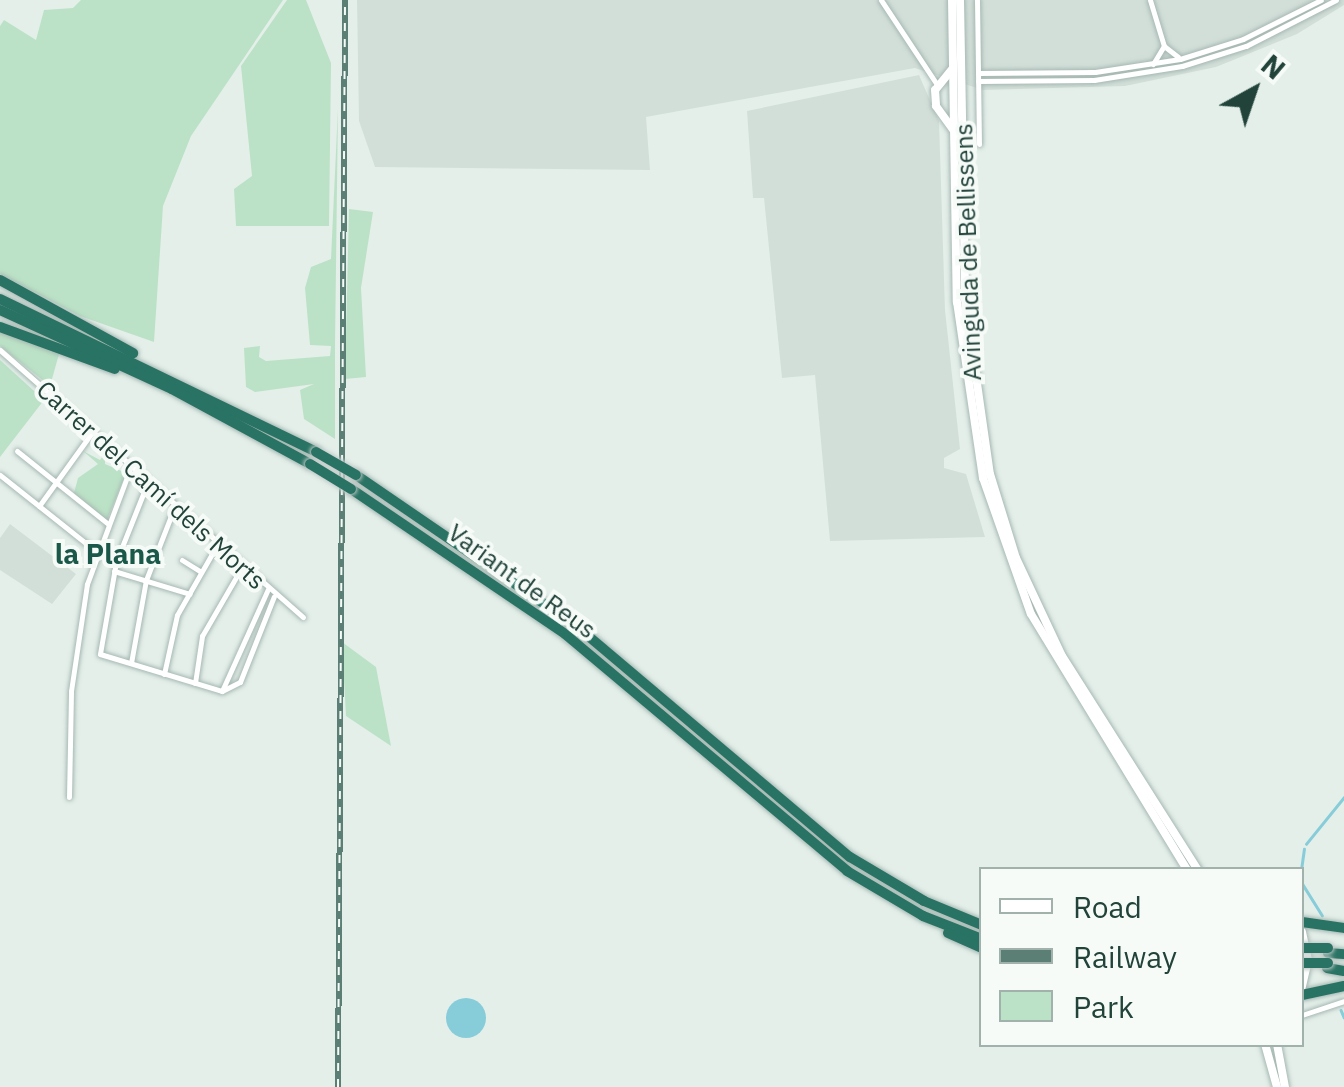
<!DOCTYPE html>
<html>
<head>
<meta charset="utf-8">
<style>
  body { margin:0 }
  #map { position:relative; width:1344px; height:1087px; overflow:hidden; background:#e4efea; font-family:"IBM Plex Sans",sans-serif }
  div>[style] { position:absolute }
  .built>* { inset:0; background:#d2dfd9 }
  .green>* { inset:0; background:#bbe2c6 }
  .water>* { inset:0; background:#87cdd9 }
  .round { border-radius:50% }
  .stream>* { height:2.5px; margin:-1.25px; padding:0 1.25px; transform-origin:1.25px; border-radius:1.25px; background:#87cdd9 }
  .roads { filter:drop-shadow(0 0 2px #a6b8b2) drop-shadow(0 0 2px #a6b8b2) }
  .street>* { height:5px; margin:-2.5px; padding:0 2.5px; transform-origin:2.5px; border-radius:2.5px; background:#fff }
  .secondary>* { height:8px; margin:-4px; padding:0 4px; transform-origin:4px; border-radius:4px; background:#fff }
  .highway>* { height:10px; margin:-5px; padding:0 5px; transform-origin:5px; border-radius:5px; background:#297364 }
  .rail>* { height:6px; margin-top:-3px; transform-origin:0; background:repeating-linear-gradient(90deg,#f6fbf8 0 8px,#5c7f75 0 16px); box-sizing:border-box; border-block:2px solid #5c7f75 }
  .bridges { filter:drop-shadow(0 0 2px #c1cac8) drop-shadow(0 0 2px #c1cac8) }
  .highway-bridge>* { height:10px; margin:-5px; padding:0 5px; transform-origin:5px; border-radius:5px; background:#297364 }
  span { translate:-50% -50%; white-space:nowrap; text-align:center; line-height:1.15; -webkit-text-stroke:8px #f6fbf8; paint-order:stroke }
  .street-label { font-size:25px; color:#21433a }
  .neighbourhood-label { font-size:28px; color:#1a5849; font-weight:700 }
  .legend { position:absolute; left:979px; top:867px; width:325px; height:180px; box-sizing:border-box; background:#f6fbf8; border:2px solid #a1b1ac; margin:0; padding:12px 18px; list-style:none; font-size:30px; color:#21433a }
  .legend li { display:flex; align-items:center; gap:20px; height:50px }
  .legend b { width:50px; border:2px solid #a1b1ac }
  .north { position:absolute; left:1204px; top:40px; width:100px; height:100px; -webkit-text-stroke:8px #f6fbf8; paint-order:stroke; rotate:40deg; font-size:28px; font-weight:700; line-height:40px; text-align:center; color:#21433a }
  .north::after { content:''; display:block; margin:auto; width:35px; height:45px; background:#21433a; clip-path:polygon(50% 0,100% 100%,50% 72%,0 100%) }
</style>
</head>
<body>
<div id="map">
  <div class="built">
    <i style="clip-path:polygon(357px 0,1344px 0,1344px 5px,1297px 34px,1216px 67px,1125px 86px,983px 90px,915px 68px,646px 117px,650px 170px,375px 167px,359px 121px)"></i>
    <i style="clip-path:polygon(919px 75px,939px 121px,945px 310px,960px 449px,944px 458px,944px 468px,966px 474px,985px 537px,830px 541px,815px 375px,782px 378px,764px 198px,753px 198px,747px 111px)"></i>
    <i style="clip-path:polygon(10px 524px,76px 574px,52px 604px,0 570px,0 538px)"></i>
  </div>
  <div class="green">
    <i style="clip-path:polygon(81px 0,283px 0,191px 136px,163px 206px,154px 342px,80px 316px,0 274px,0 26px,4px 20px,36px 40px,44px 10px,73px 8px)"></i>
    <i style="clip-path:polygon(287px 0,306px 0,331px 63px,329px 226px,236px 226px,234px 189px,252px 176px,241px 66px)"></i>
    <i style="clip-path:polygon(338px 108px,335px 346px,335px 439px,304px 419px,300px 390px,314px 384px,255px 392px,246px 387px,244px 348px,260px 346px,259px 357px,266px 361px,330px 356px,331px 346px,310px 345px,305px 288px,311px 267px,331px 259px)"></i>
    <i style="clip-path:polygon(349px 209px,373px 212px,361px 288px,366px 377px,345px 379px)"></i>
    <i style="clip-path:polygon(0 331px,59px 354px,50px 386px,0 346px)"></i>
    <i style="clip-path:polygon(0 360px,44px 400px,0 457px)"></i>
    <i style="clip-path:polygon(83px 451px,100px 460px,105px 454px,105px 464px,126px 473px,107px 520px,74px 493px,78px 478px,98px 464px)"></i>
    <i style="clip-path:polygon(342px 642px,376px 667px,391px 746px,346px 716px)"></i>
  </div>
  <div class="water">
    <i class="round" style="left:446px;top:998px;width:40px;height:40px"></i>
  </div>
  <div class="stream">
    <i style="left:1306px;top:844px;width:60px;rotate:-51deg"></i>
    <i style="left:1301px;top:870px;width:21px;rotate:-82deg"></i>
    <i style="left:1302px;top:883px;width:38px;rotate:58deg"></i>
    <i style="left:1341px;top:1010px;width:8px;rotate:67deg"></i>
  </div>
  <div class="roads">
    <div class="street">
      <i style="left:881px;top:0;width:103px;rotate:56.5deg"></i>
      <i style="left:977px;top:0;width:144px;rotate:89.2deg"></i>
      <i style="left:1150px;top:0;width:48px;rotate:73.1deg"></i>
      <i style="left:1164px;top:46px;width:18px;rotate:38deg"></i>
      <i style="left:1153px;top:64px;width:21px;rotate:-59deg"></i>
      <i style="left:978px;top:73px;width:117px;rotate:-0.5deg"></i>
      <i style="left:1095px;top:72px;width:86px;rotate:-8.7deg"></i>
      <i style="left:1180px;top:59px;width:66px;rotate:-17.6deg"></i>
      <i style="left:1243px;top:39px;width:87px;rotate:-26.6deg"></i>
      <i style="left:978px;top:81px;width:116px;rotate:-0.5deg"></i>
      <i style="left:1094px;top:80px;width:89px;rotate:-9deg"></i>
      <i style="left:1182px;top:66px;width:67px;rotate:-17.4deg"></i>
      <i style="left:1246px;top:46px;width:101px;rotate:-27.1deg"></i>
      <i style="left:0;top:350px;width:404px;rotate:41.4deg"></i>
      <i style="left:17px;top:451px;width:117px;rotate:38.7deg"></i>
      <i style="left:0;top:475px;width:125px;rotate:38.5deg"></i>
      <i style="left:147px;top:484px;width:84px;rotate:111.7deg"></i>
      <i style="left:116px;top:562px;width:93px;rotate:99.9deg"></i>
      <i style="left:100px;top:654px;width:127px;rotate:16.9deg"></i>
      <i style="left:39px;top:506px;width:89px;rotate:-54.2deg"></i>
      <i style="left:182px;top:560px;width:22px;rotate:32deg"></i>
      <i style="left:114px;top:571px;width:79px;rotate:16.8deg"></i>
      <i style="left:268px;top:589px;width:112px;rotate:114.3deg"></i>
      <i style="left:222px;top:691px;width:20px;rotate:-27deg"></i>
      <i style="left:240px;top:682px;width:92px;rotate:-68.4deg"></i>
      <i style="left:131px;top:663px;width:84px;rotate:-79.8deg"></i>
      <i style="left:146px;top:580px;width:77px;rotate:-68.7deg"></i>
      <i style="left:164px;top:674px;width:60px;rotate:-77.6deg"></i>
      <i style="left:177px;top:615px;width:81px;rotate:-60.3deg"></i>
      <i style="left:195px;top:683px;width:48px;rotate:-81.5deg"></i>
      <i style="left:202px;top:636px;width:80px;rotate:-59.9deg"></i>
      <i style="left:69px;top:797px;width:106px;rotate:-88.9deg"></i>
      <i style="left:71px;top:691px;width:108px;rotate:-81.5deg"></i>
      <i style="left:87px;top:584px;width:123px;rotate:-69.5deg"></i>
      <i style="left:1302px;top:1015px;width:44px;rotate:-18.4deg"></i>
    </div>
    <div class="secondary">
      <i style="left:952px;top:0;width:302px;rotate:89.1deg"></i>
      <i style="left:957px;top:302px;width:178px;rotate:81.6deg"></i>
      <i style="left:983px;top:478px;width:144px;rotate:70.6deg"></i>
      <i style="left:1031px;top:614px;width:300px;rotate:58.6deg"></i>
      <i style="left:960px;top:0;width:299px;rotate:89deg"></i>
      <i style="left:965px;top:299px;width:177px;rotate:81.9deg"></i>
      <i style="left:990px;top:474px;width:88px;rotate:72.8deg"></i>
      <i style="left:1016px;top:558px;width:108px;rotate:64.9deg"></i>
      <i style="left:1062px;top:656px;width:254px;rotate:57.6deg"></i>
      <i style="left:953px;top:68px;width:28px;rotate:129deg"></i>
      <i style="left:935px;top:90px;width:16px;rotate:86deg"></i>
      <i style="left:936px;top:106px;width:31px;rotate:54deg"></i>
      <i style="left:1302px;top:932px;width:29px;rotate:78deg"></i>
      <i style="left:1308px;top:960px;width:27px;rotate:103deg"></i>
      <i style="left:1265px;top:1044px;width:45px;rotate:74.4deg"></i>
      <i style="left:1277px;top:1044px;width:44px;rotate:79.5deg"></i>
    </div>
    <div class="highway">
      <i style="left:0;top:280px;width:152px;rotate:28.8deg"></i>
      <i style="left:0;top:299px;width:351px;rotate:25.8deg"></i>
      <i style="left:0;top:310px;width:189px;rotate:24.7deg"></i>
      <i style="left:172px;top:389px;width:157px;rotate:28.5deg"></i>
      <i style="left:0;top:327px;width:122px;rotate:20.1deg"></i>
      <i style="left:356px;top:475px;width:264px;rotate:34.4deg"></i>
      <i style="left:574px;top:624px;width:361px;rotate:40.2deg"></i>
      <i style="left:850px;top:857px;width:86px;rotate:30.7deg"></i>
      <i style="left:924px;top:901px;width:63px;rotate:22.5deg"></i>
      <i style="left:351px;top:489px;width:258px;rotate:34.1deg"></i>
      <i style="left:565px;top:634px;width:368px;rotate:40deg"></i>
      <i style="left:847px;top:871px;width:88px;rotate:30.6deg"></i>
      <i style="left:923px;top:916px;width:63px;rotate:21.3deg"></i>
      <i style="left:1302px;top:922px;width:42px;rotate:8.1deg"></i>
      <i style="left:948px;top:933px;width:37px;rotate:24deg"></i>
      <i style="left:1328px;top:953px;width:16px;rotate:4deg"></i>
      <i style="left:1327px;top:968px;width:17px;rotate:10deg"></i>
      <i style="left:1302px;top:995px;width:43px;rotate:-12.1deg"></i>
    </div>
  </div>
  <div class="rail">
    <i style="left:338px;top:1087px;width:1087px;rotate:-89.63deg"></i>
  </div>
  <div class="bridges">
    <div class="highway-bridge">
      <i style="left:316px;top:452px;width:46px;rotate:29.9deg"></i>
      <i style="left:310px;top:464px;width:48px;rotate:31.4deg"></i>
      <i style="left:1302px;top:948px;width:26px"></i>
      <i style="left:1302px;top:963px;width:26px"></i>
    </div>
  </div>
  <div class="street-label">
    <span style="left:968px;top:252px;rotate:-92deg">Avinguda de Bellissens</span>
    <span style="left:151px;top:485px;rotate:42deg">Carrer del Camí dels Morts</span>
    <span style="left:522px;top:581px;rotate:36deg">Variant de Reus</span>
  </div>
  <div class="neighbourhood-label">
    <span style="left:108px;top:554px">la Plana</span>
  </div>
  <ul class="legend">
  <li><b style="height:12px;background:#fff"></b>Road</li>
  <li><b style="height:12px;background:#5c7f75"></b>Railway</li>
  <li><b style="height:28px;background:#bbe2c6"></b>Park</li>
  </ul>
  <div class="north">N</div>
</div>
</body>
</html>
